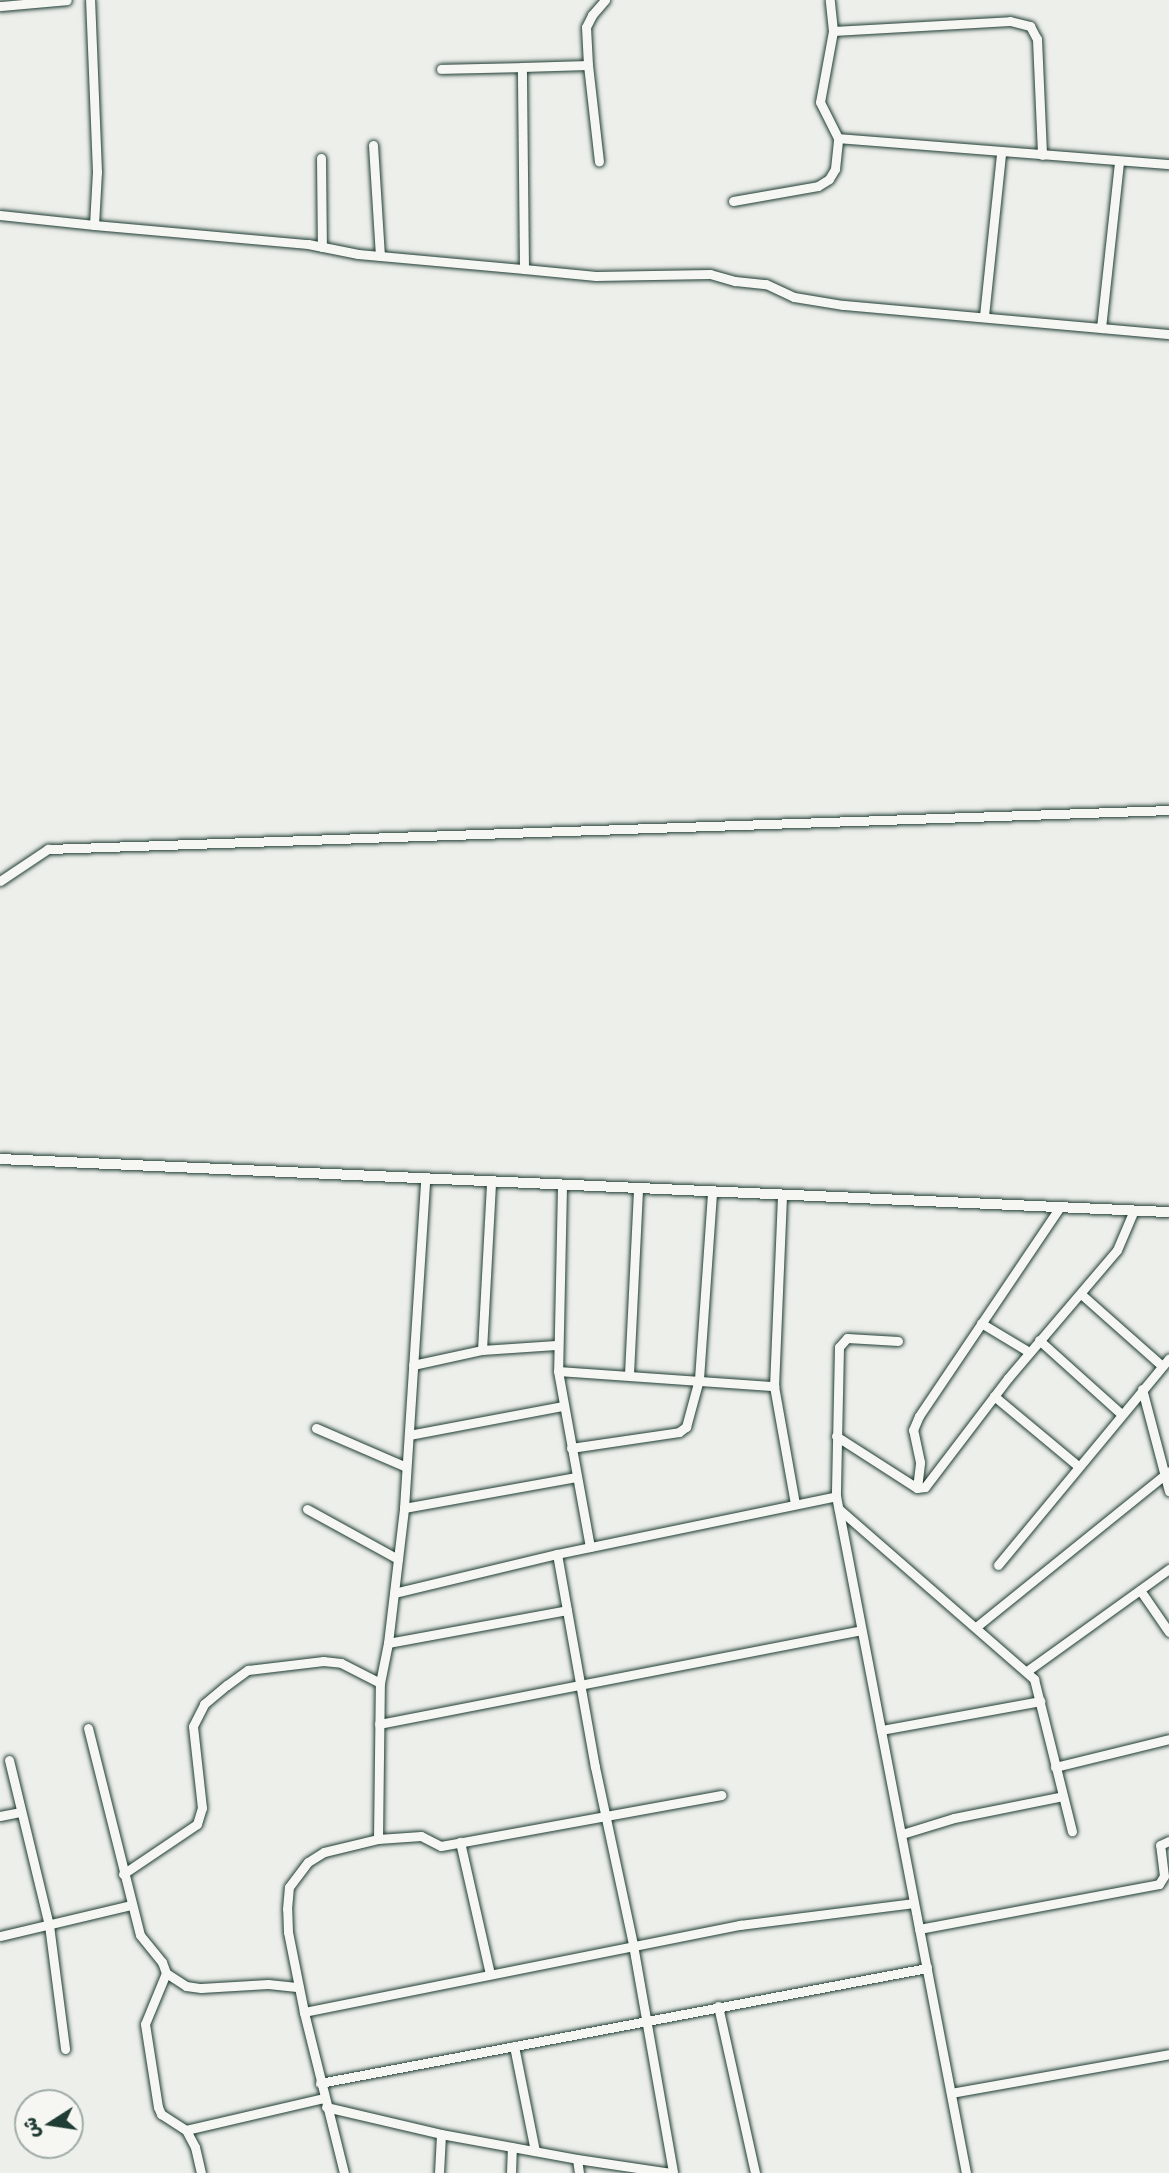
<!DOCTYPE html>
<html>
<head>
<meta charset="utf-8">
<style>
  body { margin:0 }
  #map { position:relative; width:1169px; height:2173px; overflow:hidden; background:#edefea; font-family:Delius,"Playpen Sans Arabic",sans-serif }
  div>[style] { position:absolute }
  .roads { filter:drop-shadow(0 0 2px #1f3d34) drop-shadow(0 0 2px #1f3d34) }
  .minor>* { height:9px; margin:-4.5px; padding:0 4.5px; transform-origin:4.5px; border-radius:4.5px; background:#f6f6f2 }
  .tertiary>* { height:10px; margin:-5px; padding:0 5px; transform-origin:5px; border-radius:5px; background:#f6f6f2 }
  span { translate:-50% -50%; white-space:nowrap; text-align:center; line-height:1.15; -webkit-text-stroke:5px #f6f6f2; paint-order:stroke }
  .north { position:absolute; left:14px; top:2089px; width:70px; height:70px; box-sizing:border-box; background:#f6f6f2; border:2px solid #a0aca6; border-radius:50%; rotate:258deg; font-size:19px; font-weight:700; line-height:28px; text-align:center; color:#1f3d34 }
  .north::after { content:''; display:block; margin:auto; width:24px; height:32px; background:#1f3d34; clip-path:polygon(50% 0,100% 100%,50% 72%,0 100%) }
</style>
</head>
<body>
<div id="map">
  <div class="roads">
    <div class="minor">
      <i style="left:0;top:6px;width:67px;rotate:-5.1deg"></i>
      <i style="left:833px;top:31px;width:177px;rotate:-3.2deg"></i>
      <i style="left:1010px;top:21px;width:21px;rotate:14deg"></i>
      <i style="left:1030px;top:26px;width:15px;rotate:62deg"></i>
      <i style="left:1037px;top:39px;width:116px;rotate:87.5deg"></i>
      <i style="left:588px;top:65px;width:97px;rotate:83.5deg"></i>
      <i style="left:522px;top:67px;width:66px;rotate:-1.7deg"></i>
      <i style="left:588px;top:65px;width:38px;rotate:-93deg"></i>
      <i style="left:586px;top:27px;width:13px;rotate:-63deg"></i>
      <i style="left:592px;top:15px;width:20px;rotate:-49deg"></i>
      <i style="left:838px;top:138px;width:332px;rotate:4.5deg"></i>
      <i style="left:373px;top:145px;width:111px;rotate:86.4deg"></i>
      <i style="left:321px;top:158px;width:89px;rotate:89.4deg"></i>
      <i style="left:733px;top:201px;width:86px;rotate:-10deg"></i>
      <i style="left:818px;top:186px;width:13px;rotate:-32deg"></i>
      <i style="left:829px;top:179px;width:12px;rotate:-59deg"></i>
      <i style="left:835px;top:169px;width:31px;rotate:-84deg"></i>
      <i style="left:838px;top:138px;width:40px;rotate:-116.6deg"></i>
      <i style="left:820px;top:102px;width:72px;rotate:-79.6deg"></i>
      <i style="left:833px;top:31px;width:31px;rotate:-96deg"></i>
      <i style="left:0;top:215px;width:95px;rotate:6.1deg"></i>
      <i style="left:94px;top:225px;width:53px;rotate:-86.8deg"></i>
      <i style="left:97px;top:172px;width:172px;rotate:-92.3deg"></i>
      <i style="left:94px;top:225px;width:215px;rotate:5.1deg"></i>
      <i style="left:308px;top:244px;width:51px;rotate:11.3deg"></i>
      <i style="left:358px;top:254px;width:167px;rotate:5.2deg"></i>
      <i style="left:524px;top:269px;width:202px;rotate:-90.6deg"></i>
      <i style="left:522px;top:67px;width:81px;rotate:178.6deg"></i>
      <i style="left:524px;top:269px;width:72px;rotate:5.6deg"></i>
      <i style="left:596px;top:276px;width:114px;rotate:-1deg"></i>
      <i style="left:710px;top:274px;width:26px;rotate:16deg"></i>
      <i style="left:735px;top:281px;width:31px;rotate:6deg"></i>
      <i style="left:766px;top:284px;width:31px;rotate:25deg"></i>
      <i style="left:794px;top:297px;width:50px;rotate:9.3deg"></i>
      <i style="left:843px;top:305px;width:327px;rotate:5.1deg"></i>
      <i style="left:984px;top:316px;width:164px;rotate:-84deg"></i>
      <i style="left:1101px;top:328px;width:167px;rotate:-83.8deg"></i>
      <i style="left:0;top:881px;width:58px;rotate:-33.7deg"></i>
      <i style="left:48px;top:849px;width:1122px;rotate:-1.99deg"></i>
      <i style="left:562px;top:1186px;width:185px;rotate:91.2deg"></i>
      <i style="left:558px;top:1371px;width:179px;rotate:79.7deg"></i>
      <i style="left:782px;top:1196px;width:190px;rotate:92.4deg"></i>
      <i style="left:774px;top:1386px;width:120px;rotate:79.9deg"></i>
      <i style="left:1081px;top:1294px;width:108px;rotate:41.6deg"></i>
      <i style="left:981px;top:1323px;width:56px;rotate:31.1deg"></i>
      <i style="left:1039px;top:1340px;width:109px;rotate:42deg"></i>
      <i style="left:898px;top:1341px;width:51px;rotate:-176.6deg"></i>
      <i style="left:847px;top:1338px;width:12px;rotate:132deg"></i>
      <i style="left:839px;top:1347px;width:149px;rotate:91.2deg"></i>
      <i style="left:836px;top:1496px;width:689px;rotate:79.13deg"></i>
      <i style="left:482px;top:1350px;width:168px;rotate:-86.9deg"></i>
      <i style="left:413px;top:1365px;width:71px;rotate:-12.3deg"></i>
      <i style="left:482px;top:1350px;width:74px;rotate:-3.9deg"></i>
      <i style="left:558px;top:1371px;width:217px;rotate:4deg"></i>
      <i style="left:629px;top:1374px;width:185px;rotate:-87.2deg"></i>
      <i style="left:1142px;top:1389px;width:106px;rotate:75.2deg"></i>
      <i style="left:994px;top:1396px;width:109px;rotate:39.8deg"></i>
      <i style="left:316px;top:1428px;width:98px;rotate:23.4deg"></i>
      <i style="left:409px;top:1435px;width:157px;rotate:-10.7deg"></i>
      <i style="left:836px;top:1436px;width:96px;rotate:32.7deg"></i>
      <i style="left:917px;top:1488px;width:26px;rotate:-83deg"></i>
      <i style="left:920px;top:1462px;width:33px;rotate:-102deg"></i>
      <i style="left:913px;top:1430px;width:15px;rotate:-67deg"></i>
      <i style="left:919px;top:1416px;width:252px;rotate:-56deg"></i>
      <i style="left:571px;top:1448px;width:109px;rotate:-8.4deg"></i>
      <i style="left:679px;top:1432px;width:9px;rotate:-36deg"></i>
      <i style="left:686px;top:1427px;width:50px;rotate:-74.8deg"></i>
      <i style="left:699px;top:1379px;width:187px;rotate:-86deg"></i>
      <i style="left:917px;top:1488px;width:8px;rotate:-7deg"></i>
      <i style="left:925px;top:1487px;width:137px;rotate:-52.7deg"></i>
      <i style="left:1008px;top:1378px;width:168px;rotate:-49.6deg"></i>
      <i style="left:1117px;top:1250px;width:43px;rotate:-67deg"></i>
      <i style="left:404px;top:1508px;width:175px;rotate:-10.2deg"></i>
      <i style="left:307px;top:1509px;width:104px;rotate:28.8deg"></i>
      <i style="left:839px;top:1509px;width:259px;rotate:41.1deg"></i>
      <i style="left:1034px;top:1679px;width:157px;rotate:76deg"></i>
      <i style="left:557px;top:1554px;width:216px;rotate:79.9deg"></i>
      <i style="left:595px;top:1767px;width:182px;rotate:77.9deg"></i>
      <i style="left:633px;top:1945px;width:231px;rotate:80deg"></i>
      <i style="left:998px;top:1565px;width:268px;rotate:-50.4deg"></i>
      <i style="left:1140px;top:1590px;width:51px;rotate:55.4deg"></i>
      <i style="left:394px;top:1593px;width:168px;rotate:-13.5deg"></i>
      <i style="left:557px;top:1554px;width:285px;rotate:-11.7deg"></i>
      <i style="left:976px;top:1627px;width:248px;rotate:-38.9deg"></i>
      <i style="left:388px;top:1643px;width:182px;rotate:-10.4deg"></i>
      <i style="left:1027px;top:1671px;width:175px;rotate:-35.7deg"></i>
      <i style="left:379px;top:1724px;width:491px;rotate:-11deg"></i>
      <i style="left:88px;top:1728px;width:213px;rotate:75.9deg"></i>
      <i style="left:140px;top:1935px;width:35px;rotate:51deg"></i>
      <i style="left:162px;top:1962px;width:12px;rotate:70deg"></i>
      <i style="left:166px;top:1973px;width:55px;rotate:112.4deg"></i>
      <i style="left:145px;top:2024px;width:84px;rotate:81.1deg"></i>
      <i style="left:158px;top:2107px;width:8px;rotate:67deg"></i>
      <i style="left:161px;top:2114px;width:30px;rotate:33deg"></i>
      <i style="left:186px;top:2130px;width:19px;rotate:62deg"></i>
      <i style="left:195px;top:2147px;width:27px;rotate:77deg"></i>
      <i style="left:881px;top:1730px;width:162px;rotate:-10.3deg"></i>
      <i style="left:9px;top:1760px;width:170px;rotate:76.4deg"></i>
      <i style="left:49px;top:1925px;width:125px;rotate:82.6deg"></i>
      <i style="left:1055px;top:1767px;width:117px;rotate:-13.8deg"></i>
      <i style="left:0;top:1816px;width:20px;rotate:-11deg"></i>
      <i style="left:902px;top:1834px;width:54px;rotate:-17.1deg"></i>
      <i style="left:954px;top:1818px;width:111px;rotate:-11.4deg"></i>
      <i style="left:378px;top:1839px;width:43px;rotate:-4deg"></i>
      <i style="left:421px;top:1836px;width:22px;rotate:27deg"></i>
      <i style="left:441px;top:1846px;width:285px;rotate:-10.3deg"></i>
      <i style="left:460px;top:1842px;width:135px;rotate:77.2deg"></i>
      <i style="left:123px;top:1874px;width:89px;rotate:-34deg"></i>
      <i style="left:197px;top:1824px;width:17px;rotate:-73deg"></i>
      <i style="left:202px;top:1808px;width:82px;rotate:-96.3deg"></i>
      <i style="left:193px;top:1726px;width:25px;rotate:-63deg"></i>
      <i style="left:204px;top:1704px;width:30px;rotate:-40deg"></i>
      <i style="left:227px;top:1685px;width:26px;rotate:-36deg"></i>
      <i style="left:248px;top:1670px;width:76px;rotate:-6.8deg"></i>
      <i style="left:323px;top:1661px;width:18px;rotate:6deg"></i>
      <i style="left:341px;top:1663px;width:44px;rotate:27.1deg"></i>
      <i style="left:919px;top:1929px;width:244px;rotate:-10.6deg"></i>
      <i style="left:1159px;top:1884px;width:9px;rotate:-58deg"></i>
      <i style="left:1164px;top:1876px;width:31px;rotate:-97deg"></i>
      <i style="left:1160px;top:1845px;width:10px;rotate:-24deg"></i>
      <i style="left:0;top:1936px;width:135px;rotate:-13.3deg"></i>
      <i style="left:166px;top:1973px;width:24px;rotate:33deg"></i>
      <i style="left:186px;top:1986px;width:15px;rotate:8deg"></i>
      <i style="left:201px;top:1988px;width:67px;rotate:-3.4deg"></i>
      <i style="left:268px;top:1984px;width:31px;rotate:6deg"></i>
      <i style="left:718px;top:2006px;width:171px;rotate:77.5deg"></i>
      <i style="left:304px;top:2012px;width:445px;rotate:-11.3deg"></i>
      <i style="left:740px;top:1925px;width:175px;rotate:-7.2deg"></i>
      <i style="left:514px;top:2046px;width:107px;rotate:78.7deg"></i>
      <i style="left:320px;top:2083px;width:618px;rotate:-10.73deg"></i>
      <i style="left:951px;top:2093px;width:221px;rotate:-10.1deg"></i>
      <i style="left:326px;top:2107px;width:118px;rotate:13.2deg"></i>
      <i style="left:441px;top:2134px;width:138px;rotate:10.4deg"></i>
      <i style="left:186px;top:2130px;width:142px;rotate:-13.1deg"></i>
      <i style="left:344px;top:2173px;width:166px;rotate:-104deg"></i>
      <i style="left:304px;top:2012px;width:82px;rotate:-101.3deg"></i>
      <i style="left:288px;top:1932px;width:23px;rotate:-92deg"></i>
      <i style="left:287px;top:1909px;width:22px;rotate:-85deg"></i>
      <i style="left:289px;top:1887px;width:31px;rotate:-53deg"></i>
      <i style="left:308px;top:1862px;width:19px;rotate:-32deg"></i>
      <i style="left:324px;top:1852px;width:56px;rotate:-13.5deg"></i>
      <i style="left:378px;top:1839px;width:156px;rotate:-89.3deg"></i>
      <i style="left:380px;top:1683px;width:41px;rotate:-78.7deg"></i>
      <i style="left:388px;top:1643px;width:136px;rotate:-83.2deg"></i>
      <i style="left:404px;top:1508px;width:329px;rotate:-86.3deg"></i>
      <i style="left:439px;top:2173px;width:39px;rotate:-87deg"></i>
      <i style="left:511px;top:2173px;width:26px;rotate:-88deg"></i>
      <i style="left:579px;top:2173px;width:14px;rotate:-98deg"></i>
      <i style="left:577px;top:2159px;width:95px;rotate:8.5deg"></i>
    </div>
    <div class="tertiary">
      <i style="left:0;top:1159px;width:1170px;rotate:2.6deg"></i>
    </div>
  </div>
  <div class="north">ش</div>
</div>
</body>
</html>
